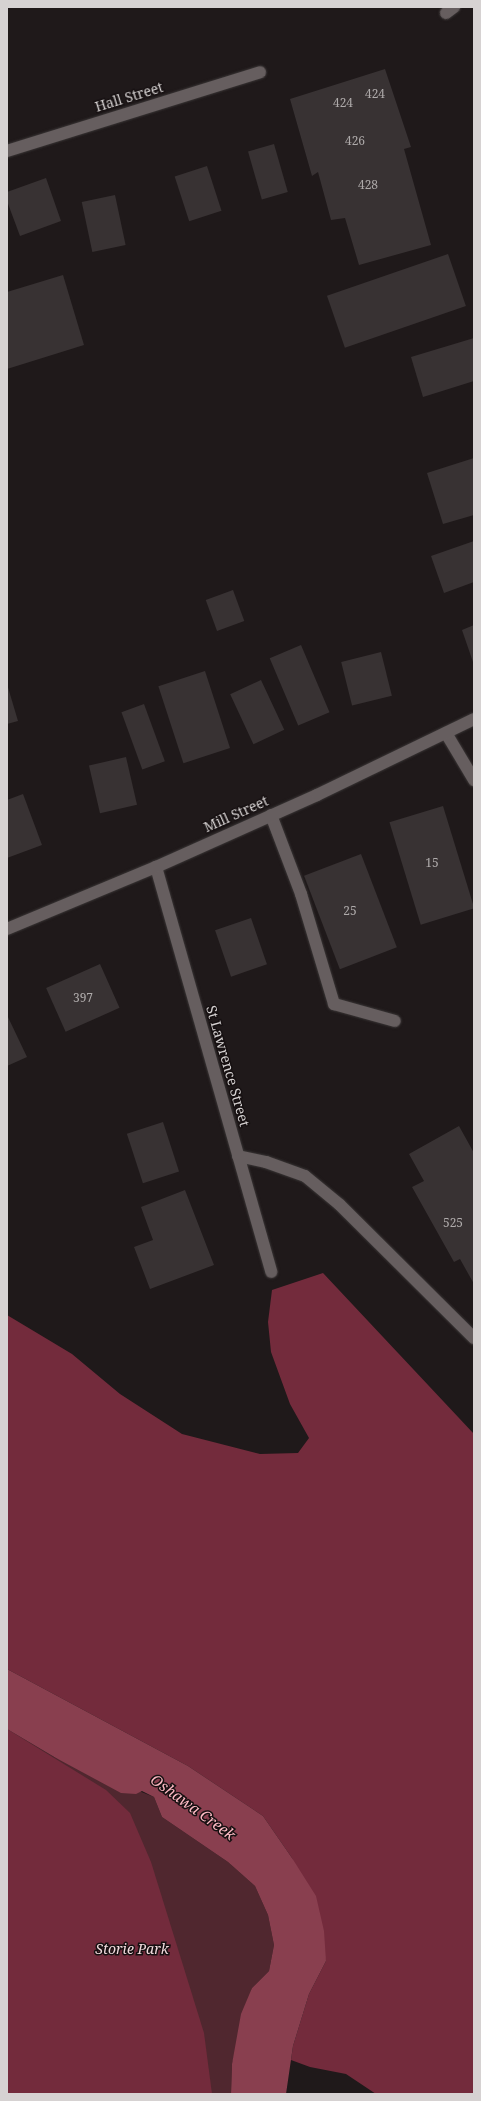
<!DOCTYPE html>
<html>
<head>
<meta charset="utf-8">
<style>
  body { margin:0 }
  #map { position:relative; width:481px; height:2101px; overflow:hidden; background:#1f191a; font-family:"Noto Serif",serif }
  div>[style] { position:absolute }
  .green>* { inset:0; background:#50272f }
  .forest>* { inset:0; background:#732b3c }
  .water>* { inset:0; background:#893f4f }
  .building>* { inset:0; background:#383233; transform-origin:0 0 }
  .roads { filter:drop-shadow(0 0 1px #3a3636) drop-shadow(0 0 1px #3a3636) }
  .lane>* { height:12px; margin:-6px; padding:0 6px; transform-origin:6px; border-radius:6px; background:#665e5f }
  .street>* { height:12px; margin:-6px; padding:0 6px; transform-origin:6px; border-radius:6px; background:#665e5f }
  span { translate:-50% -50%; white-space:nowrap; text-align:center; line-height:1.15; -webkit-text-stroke:3px #161011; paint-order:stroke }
  .number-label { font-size:12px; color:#aeaaaa }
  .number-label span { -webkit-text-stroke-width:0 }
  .street-label { font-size:14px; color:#d6d2d2 }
  .park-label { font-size:14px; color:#f1dadd; font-style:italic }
  .water-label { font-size:15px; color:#fdbac4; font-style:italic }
  .frame { position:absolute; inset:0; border:8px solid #d6d2d2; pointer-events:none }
</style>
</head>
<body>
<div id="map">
  <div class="green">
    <i style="clip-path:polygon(7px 1729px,56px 1758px,154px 1797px,162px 1817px,228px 1862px,255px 1886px,268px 1915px,274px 1945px,269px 1971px,252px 1988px,232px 2064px,231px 2094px,7px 2094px)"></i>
  </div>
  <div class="forest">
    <i style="clip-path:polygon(323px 1273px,474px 1434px,474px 2094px,376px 2094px,346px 2074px,310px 2067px,291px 2060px,293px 2046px,309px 1994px,326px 1961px,292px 1858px,263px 1816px,188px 1766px,7px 1669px,7px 1315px,72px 1354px,120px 1394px,182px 1434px,260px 1454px,298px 1453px,309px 1438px,290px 1404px,271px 1352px,268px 1322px,272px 1290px)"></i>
    <i style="clip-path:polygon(7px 1729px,106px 1790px,130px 1813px,151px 1862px,204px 2033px,212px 2094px,7px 2094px)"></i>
  </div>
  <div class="water">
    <i style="clip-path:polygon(7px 1669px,188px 1766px,263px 1816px,292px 1858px,316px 1896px,324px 1931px,326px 1961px,309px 1994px,293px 2046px,286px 2094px,231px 2094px,232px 2064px,241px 2014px,252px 1988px,269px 1971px,274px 1945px,268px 1915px,255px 1886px,228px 1862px,162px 1817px,154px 1797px,142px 1791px,136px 1794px,121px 1793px,56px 1758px,7px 1729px)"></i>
  </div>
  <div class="building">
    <i style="clip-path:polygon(385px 69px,411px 147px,404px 149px,431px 245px,359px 265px,345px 218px,331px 220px,318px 172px,312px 176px,290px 99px)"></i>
    <i style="left:274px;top:144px;width:50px;height:27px;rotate:74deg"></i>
    <i style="left:207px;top:166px;width:47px;height:34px;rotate:72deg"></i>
    <i style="clip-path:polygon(46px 178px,61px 221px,20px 236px,7px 201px,7px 192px)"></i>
    <i style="left:115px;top:195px;width:51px;height:34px;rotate:78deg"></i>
    <i style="left:448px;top:254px;width:55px;height:128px;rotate:71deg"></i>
    <i style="clip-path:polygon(63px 275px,84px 345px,7px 369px,7px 292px)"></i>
    <i style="clip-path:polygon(474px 338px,474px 381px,423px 397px,411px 357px)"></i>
    <i style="clip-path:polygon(474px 458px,474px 515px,443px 524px,427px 473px)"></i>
    <i style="clip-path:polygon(474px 541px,474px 582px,444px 593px,431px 556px)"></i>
    <i style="left:233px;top:590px;width:33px;height:29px;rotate:70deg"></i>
    <i style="clip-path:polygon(474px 625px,474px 665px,462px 630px)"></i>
    <i style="left:301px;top:645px;width:73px;height:34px;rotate:67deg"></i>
    <i style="left:381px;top:652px;width:45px;height:41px;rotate:76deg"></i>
    <i style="left:205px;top:671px;width:81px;height:49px;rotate:72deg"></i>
    <i style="left:261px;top:680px;width:55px;height:34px;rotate:65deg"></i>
    <i style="clip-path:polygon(7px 684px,18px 721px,7px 724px)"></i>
    <i style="left:144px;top:704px;width:61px;height:24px;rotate:70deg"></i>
    <i style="left:126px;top:757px;width:49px;height:38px;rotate:77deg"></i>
    <i style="clip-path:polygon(23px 794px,42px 845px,7px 858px,7px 800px)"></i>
    <i style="left:443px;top:806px;width:107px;height:56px;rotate:73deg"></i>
    <i style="left:361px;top:854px;width:100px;height:61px;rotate:69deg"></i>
    <i style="left:251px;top:918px;width:49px;height:38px;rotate:71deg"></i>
    <i style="left:100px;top:964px;width:48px;height:59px;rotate:66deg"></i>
    <i style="clip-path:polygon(7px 1015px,27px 1057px,7px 1066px)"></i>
    <i style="left:163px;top:1122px;width:52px;height:38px;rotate:72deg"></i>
    <i style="clip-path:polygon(459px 1126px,474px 1153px,474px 1284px,460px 1259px,454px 1262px,412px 1187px,424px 1181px,409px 1154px)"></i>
    <i style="clip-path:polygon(185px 1190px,214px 1265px,150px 1289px,134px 1247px,153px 1240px,141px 1207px)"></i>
  </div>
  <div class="roads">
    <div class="lane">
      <i style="left:446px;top:13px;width:10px;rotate:-37deg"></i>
      <i style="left:446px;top:733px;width:55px;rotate:59.2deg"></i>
      <i style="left:271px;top:815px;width:85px;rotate:69.2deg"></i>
      <i style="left:301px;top:894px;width:115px;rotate:73.3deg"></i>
      <i style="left:334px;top:1004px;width:63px;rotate:15.6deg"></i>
      <i style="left:238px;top:1156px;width:29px;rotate:12deg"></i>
      <i style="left:266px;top:1162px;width:41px;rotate:19.7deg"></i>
      <i style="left:305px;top:1176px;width:45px;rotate:39.6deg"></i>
      <i style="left:340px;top:1205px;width:189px;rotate:44.8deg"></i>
    </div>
    <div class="street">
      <i style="left:7px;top:151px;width:265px;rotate:-17.3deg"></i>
      <i style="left:156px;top:867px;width:421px;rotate:74.1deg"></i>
      <i style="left:7px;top:929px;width:161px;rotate:-22.6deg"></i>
      <i style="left:156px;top:867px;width:176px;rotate:-24.1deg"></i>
      <i style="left:317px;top:795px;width:174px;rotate:-25.8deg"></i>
    </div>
  </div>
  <div class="number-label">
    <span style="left:375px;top:94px">424</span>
    <span style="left:343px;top:103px">424</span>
    <span style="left:355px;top:141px">426</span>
    <span style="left:368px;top:185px">428</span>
    <span style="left:432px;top:863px">15</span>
    <span style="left:350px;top:911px">25</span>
    <span style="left:83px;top:998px">397</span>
    <span style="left:453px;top:1223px">525</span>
  </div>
  <div class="street-label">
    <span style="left:129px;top:97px;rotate:-17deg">Hall Street</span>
    <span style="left:236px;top:814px;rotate:-24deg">Mill Street</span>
    <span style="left:228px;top:1066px;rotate:74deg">St Lawrence Street</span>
  </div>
  <div class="park-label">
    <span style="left:132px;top:1949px">Storie Park</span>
  </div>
  <div class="water-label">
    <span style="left:193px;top:1807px;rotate:36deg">Oshawa Creek</span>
  </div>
  <div class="frame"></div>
</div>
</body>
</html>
